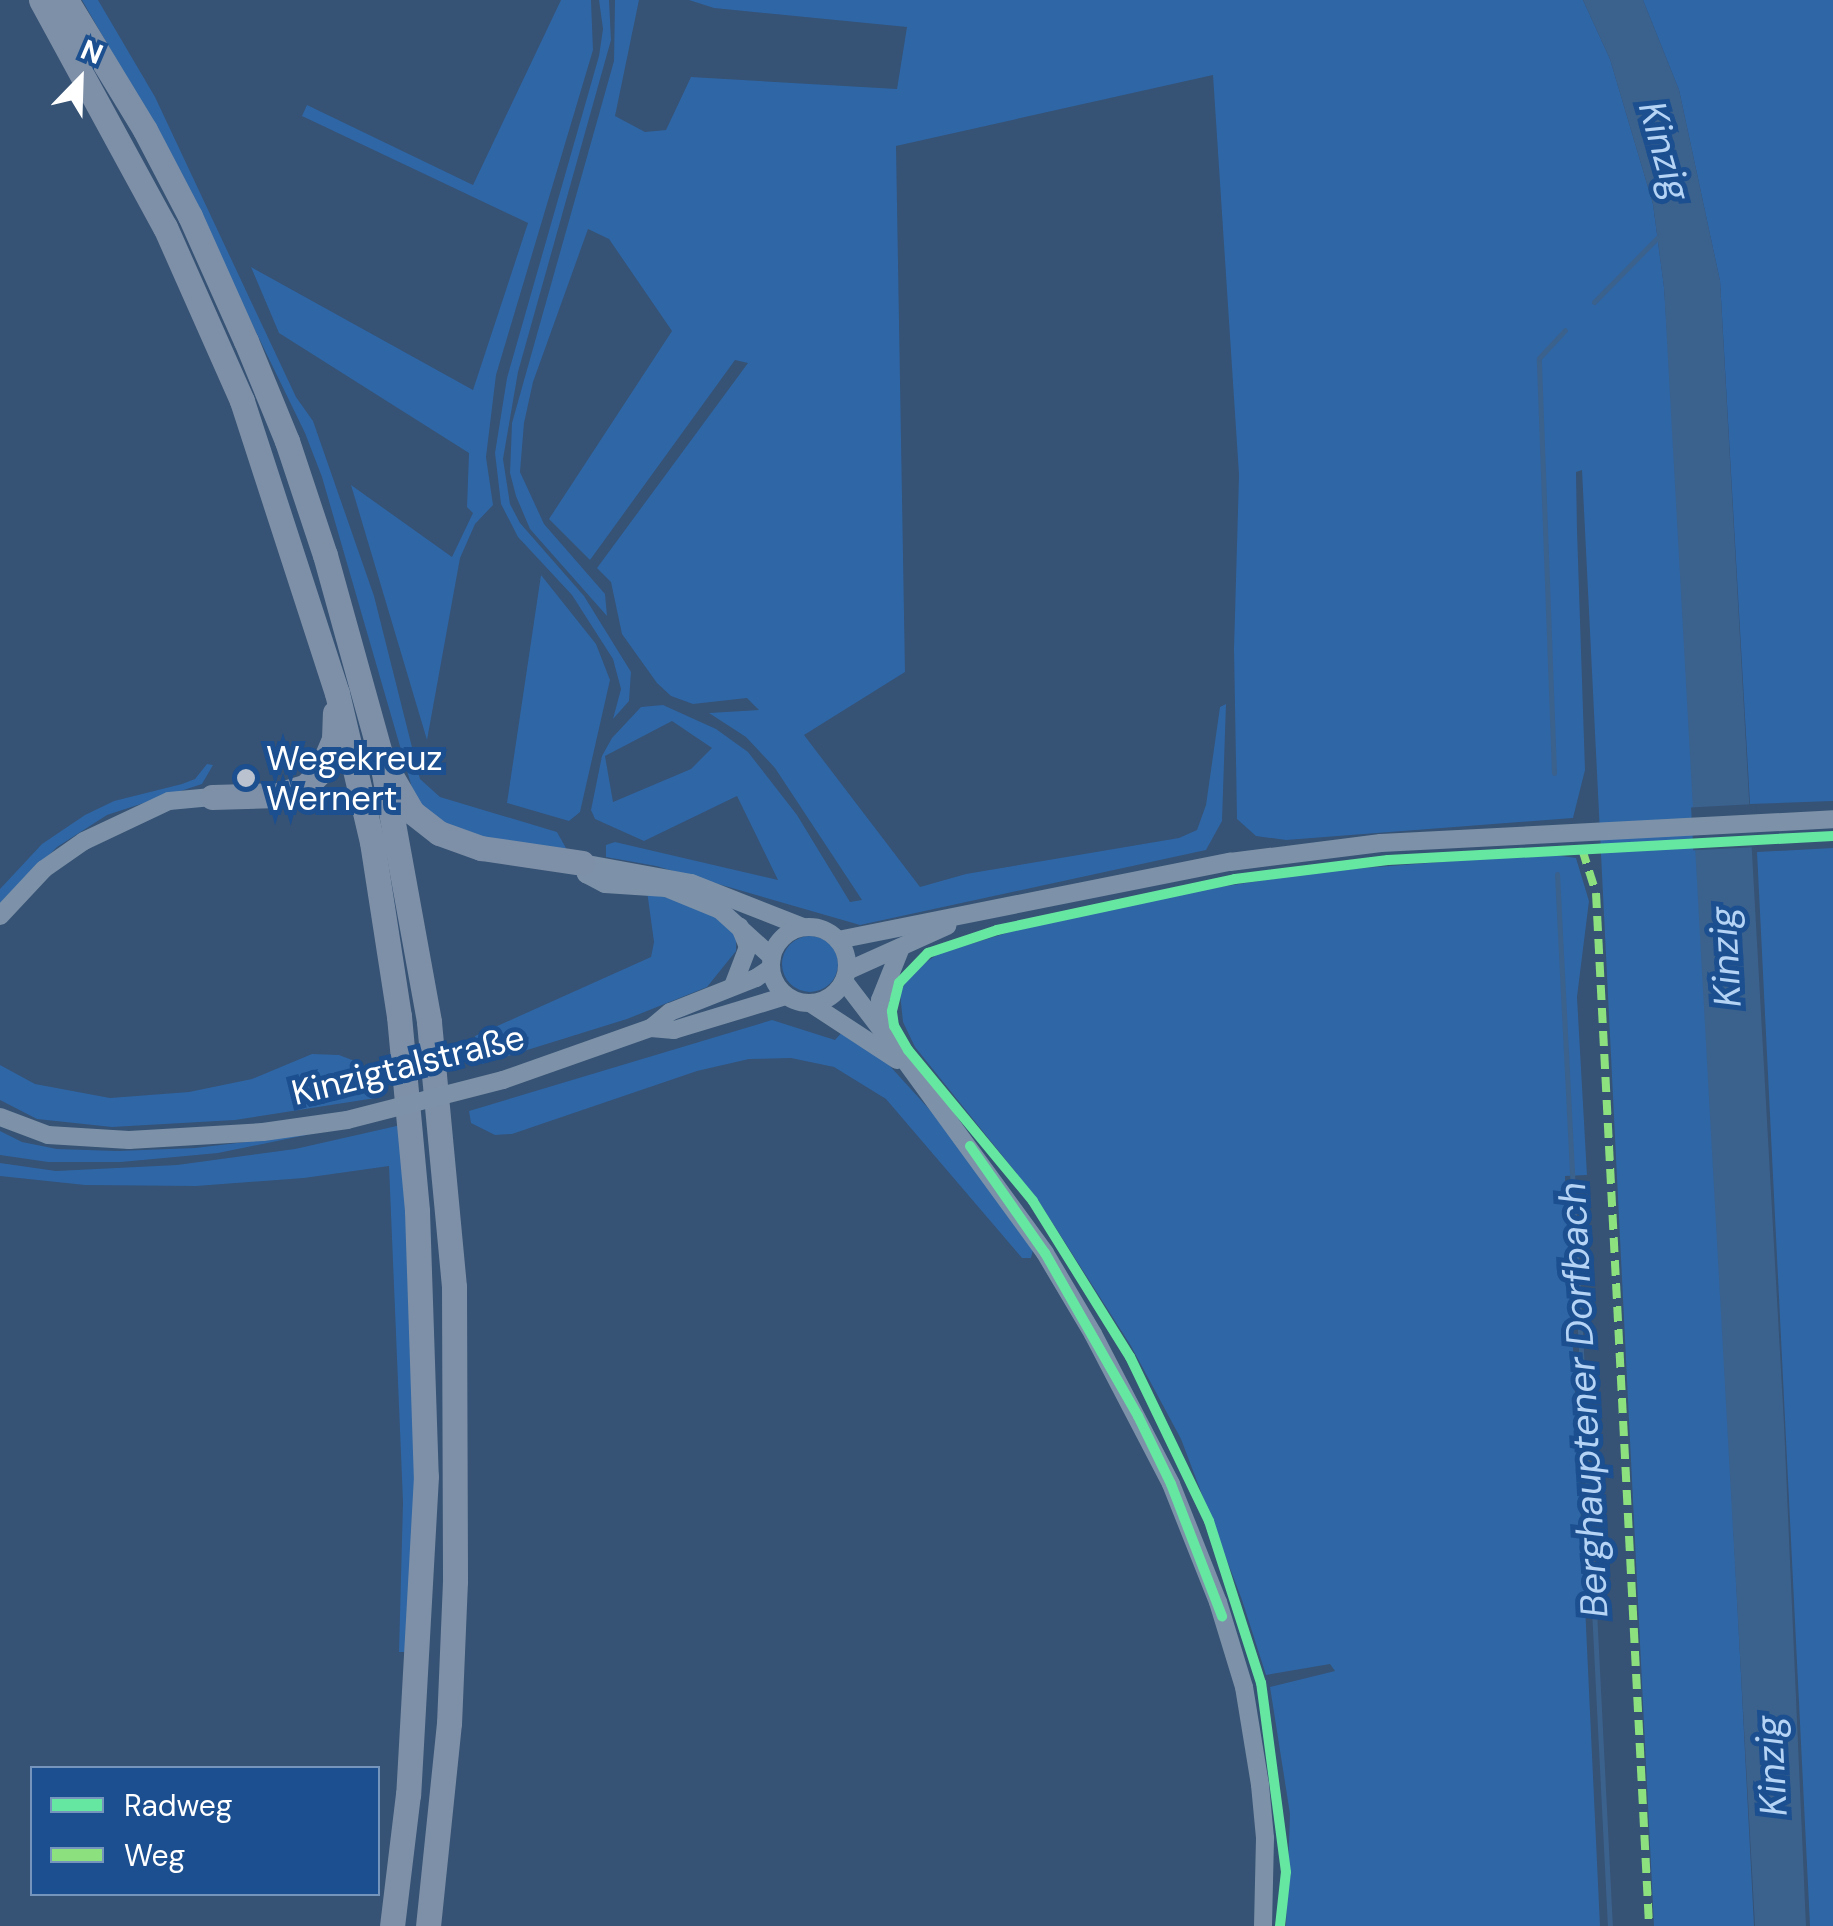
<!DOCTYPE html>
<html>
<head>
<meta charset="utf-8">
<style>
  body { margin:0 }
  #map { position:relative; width:1833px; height:1926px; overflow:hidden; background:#365274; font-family:"DM Sans",sans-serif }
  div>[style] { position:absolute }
  .green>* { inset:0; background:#2f66a5 }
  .round { border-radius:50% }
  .water>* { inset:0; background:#3b618d }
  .pier>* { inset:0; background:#365274; transform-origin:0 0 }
  .stream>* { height:5px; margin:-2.5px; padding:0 2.5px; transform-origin:2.5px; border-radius:2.5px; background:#3b618d }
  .tertiary>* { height:18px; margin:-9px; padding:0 9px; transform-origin:9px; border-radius:9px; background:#7d92a8 }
  .tertiary>.ring { margin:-9px; padding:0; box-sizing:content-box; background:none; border:18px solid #7d92a8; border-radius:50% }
  .trunk>* { height:25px; margin:-12.5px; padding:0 12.5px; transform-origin:12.5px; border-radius:12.5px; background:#7e90a7 }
  .tertiary-bridge>* { height:18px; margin:-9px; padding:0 9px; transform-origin:9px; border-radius:9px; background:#7d92a8 }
  .quiet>* { height:8px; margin-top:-4px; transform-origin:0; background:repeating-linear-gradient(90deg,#8de07e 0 15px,transparent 0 23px) }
  .cycleway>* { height:10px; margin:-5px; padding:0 5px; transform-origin:5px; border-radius:5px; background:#66e7a1 }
  .dots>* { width:28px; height:28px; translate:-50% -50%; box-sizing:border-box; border:5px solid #1b4f8f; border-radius:50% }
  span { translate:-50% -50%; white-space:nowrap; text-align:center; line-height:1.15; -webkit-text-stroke:10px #1b4f8f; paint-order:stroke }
  .poi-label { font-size:35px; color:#fff }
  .left { translate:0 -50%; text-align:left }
  .street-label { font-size:35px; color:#fff }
  .water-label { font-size:38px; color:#b5d3f5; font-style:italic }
  .legend { position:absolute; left:30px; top:1766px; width:350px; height:130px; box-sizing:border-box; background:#1b4f8f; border:2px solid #7695bc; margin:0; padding:12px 18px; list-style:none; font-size:30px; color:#fff }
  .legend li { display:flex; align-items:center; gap:20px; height:50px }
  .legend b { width:50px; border:2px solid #7695bc }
  .north { position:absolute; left:30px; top:30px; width:100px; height:100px; -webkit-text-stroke:8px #1b4f8f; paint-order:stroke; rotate:23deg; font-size:28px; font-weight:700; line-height:40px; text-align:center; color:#fff }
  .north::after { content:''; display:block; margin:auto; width:35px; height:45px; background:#fff; clip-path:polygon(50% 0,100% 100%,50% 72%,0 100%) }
</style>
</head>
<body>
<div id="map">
  <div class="green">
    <i style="clip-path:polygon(82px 0,98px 0,155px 97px,296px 397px,313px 421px,374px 596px,420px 779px,440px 797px,557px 832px,567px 850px,461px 837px,417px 805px,322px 477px,305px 433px,165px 145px)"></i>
    <i style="clip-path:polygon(561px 0,591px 0,593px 50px,496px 375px,486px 457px,493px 505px,475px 524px,460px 558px,427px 740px,351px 485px,452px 557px,473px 513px,467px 507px,469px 453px,279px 333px,251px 267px,473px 390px,528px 223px,302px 116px,307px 105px,473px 185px)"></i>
    <i style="clip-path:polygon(599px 0,609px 0,611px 40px,518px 372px,503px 459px,510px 504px,520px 523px,584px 596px,631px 672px,629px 701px,613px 719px,621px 689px,613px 659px,572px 595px,518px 537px,501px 504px,495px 453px,507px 378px,599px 56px,603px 29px)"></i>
    <i style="clip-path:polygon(evenodd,615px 0,639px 0,615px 116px,645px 132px,666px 130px,691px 77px,897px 89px,907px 27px,714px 8px,689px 0,1583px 0,1610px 59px,1653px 204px,1664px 287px,1685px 592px,1754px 1926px,1654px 1926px,1582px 470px,1576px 472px,1577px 530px,1585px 770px,1573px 818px,1286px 840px,1256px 836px,1237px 819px,1234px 649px,1239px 475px,1213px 75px,896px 146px,905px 672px,804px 735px,920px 887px,966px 874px,1179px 838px,1197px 830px,1206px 805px,1220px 707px,1226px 704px,1222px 821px,1206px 850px,860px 925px,656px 866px,606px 857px,606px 845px,615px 842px,778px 880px,737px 796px,644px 841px,595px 819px,591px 810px,602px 756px,612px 738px,641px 707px,663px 705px,716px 729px,748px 752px,797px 815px,850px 902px,862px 900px,775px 768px,746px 737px,709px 713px,759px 710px,747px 698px,693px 704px,671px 696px,657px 683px,622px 634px,611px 582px,597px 568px,748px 363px,735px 360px,590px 560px,549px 519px,672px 331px,609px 239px,588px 229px,533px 382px,524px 423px,520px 472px,544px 524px,605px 594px,607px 616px,530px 529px,516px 496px,510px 473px,512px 423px,614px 61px,615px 0,672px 721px,712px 748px,691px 769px,613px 802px,605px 756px,672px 721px)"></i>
    <i style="clip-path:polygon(1643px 0,1833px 0,1833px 801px,1750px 804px,1720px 281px,1679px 90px)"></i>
    <i style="clip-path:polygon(541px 575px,596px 644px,610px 680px,580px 812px,569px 821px,507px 803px)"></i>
    <i style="clip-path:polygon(207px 764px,213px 765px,202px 784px,107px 815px,57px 847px,0 904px,0 889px,42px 844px,85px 815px,114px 801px,182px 784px,195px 779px)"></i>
    <i style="clip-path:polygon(1833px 848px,1833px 1926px,1810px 1926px,1757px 852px)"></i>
    <i style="clip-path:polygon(1547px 854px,1576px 858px,1589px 901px,1577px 997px,1587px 1175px,1565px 1176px,1600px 1926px,1286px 1926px,1290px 1814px,1270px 1687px,1335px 1671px,1330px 1664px,1266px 1675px,1242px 1600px,1181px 1439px,1131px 1346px,1038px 1200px,915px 1047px,903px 1022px,900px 993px,911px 972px,938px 954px,1029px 926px,1168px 895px,1325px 871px)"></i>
    <i style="clip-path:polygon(647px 891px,723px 917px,736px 937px,736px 951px,707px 987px,627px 1019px,482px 1064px,475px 1036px,651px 957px,654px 942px)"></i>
    <i class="round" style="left:782px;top:936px;width:56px;height:56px"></i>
    <i style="clip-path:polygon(772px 1020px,835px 1040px,844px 1030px,889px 1065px,939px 1120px,1033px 1250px,1031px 1258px,1022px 1258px,886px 1099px,834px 1067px,791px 1058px,749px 1059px,697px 1071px,512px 1134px,495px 1135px,471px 1123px,469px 1111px)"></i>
    <i style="clip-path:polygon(312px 1054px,339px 1055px,360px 1063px,382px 1097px,235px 1120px,112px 1127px,37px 1119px,0 1100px,0 1065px,35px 1084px,110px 1098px,189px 1092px,252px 1079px)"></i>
    <i style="clip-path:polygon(401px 1125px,416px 1417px,411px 1652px,399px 1652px,403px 1502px,389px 1166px,304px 1178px,196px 1186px,85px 1185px,0 1176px,0 1163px,56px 1171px,177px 1165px,295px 1149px)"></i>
    <i style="clip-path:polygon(0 1131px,22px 1142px,57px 1149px,117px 1151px,195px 1148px,311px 1134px,218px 1153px,121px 1162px,48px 1162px,0 1155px)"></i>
  </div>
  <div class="water">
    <i style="clip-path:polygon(1583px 0,1643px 0,1679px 90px,1720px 281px,1784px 1424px,1806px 1926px,1755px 1926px,1664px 287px,1653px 204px,1610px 59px)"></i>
  </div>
  <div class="pier">
    <i style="left:1756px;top:804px;width:43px;height:65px;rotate:87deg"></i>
  </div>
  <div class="stream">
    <i style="left:1594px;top:302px;width:93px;rotate:-45.4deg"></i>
    <i style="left:1554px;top:773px;width:415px;rotate:-92.1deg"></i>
    <i style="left:1539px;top:358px;width:38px;rotate:-47deg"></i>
    <i style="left:1557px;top:874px;width:1053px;rotate:87.12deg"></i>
  </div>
  <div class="tertiary">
    <i style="left:582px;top:863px;width:111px;rotate:10.4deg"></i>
    <i style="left:691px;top:883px;width:120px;rotate:21.4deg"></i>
    <i style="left:582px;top:863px;width:12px;rotate:70deg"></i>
    <i style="left:586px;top:874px;width:21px;rotate:28deg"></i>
    <i style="left:605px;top:884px;width:61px;rotate:3.8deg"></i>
    <i style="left:666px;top:888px;width:58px;rotate:22.2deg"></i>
    <i style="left:720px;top:910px;width:70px;rotate:42.1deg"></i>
    <i style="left:0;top:916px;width:64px;rotate:-46.9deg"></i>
    <i style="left:44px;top:869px;width:49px;rotate:-35deg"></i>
    <i style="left:84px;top:841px;width:94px;rotate:-25.2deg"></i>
    <i style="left:169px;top:801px;width:43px;rotate:-5.3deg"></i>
    <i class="ring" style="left:771px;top:927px;width:58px;height:58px"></i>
    <i style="left:838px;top:940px;width:400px;rotate:-11.3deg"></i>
    <i style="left:1230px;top:862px;width:152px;rotate:-7.2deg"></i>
    <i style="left:1381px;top:843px;width:453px;rotate:-3deg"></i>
    <i style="left:900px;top:950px;width:54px;rotate:111.8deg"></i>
    <i style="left:880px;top:1000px;width:32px;rotate:83deg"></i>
    <i style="left:884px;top:1032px;width:273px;rotate:53.9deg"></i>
    <i style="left:1045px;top:1253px;width:94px;rotate:59.3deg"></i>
    <i style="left:1093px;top:1334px;width:169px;rotate:62.5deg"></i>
    <i style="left:1171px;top:1484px;width:127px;rotate:68.3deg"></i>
    <i style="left:1218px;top:1602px;width:89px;rotate:73deg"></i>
    <i style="left:1244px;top:1687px;width:99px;rotate:80.7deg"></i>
    <i style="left:1260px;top:1785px;width:53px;rotate:84.6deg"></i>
    <i style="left:1265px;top:1838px;width:88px;rotate:91.3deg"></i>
    <i style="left:847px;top:971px;width:110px;rotate:-24.2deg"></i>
    <i style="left:844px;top:981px;width:64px;rotate:52.6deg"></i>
    <i style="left:733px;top:986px;width:42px;rotate:-69deg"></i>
    <i style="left:748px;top:947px;width:22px;rotate:-112deg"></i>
    <i style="left:810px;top:1003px;width:104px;rotate:33.2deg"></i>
    <i style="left:651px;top:1028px;width:23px;rotate:5deg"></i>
    <i style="left:674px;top:1030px;width:117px;rotate:-16.9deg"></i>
    <i style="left:503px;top:1080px;width:157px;rotate:-19.4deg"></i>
    <i style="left:651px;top:1028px;width:25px;rotate:-40deg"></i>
    <i style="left:670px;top:1012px;width:92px;rotate:-21.6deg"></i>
    <i style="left:756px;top:978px;width:18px;rotate:-34deg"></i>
    <i style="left:0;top:1117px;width:51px;rotate:20.6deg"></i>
    <i style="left:48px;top:1135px;width:81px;rotate:3.5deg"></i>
    <i style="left:129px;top:1140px;width:134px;rotate:-3.4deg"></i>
    <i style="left:263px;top:1132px;width:85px;rotate:-8.1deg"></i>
  </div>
  <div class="trunk">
    <i style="left:41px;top:0;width:259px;rotate:61.4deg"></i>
    <i style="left:165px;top:227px;width:190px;rotate:66.1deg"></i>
    <i style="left:242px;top:401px;width:307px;rotate:72deg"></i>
    <i style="left:337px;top:693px;width:153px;rotate:76.8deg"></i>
    <i style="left:372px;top:842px;width:176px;rotate:81.2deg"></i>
    <i style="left:399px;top:1016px;width:196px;rotate:84.7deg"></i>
    <i style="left:417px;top:1211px;width:265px;rotate:88.1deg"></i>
    <i style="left:426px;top:1476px;width:319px;rotate:93.2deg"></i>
    <i style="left:408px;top:1794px;width:133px;rotate:96.9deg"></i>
    <i style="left:66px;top:0;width:152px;rotate:58.7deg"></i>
    <i style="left:145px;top:130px;width:97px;rotate:62.4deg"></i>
    <i style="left:190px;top:216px;width:137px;rotate:65.9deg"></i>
    <i style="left:246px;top:341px;width:108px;rotate:67.7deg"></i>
    <i style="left:287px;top:441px;width:120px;rotate:71.6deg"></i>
    <i style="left:325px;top:555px;width:210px;rotate:74.5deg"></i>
    <i style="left:381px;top:757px;width:269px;rotate:79.7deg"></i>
    <i style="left:429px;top:1022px;width:266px;rotate:84.6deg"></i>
    <i style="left:454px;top:1287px;width:294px;rotate:89.8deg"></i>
    <i style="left:455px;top:1581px;width:142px;rotate:92.4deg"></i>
    <i style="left:449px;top:1723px;width:204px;rotate:95.9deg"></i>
    <i style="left:390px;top:774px;width:44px;rotate:59.9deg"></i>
    <i style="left:412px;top:812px;width:34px;rotate:38deg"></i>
    <i style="left:439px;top:833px;width:45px;rotate:19.7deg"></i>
    <i style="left:481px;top:848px;width:102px;rotate:8.4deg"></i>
    <i style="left:212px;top:797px;width:66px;rotate:-1.7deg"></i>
    <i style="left:278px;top:795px;width:28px;rotate:-17deg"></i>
    <i style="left:305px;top:787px;width:21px;rotate:-45deg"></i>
    <i style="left:320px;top:772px;width:36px;rotate:-67deg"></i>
    <i style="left:334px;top:739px;width:26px;rotate:-88deg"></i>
  </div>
  <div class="tertiary-bridge">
    <i style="left:347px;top:1120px;width:161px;rotate:-14.4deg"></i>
  </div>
  <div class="quiet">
    <i style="left:1576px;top:849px;width:6px"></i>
    <i style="left:1582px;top:849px;width:46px;rotate:72.3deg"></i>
    <i style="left:1596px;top:893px;width:1034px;rotate:87.06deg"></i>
  </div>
  <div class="cycleway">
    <i style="left:970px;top:1146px;width:131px;rotate:55deg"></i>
    <i style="left:1045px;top:1253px;width:188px;rotate:60.3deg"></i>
    <i style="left:1138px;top:1416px;width:76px;rotate:64.1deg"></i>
    <i style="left:1171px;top:1484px;width:142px;rotate:68.9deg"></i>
    <i style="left:1280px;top:1926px;width:54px;rotate:-83.7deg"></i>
    <i style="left:1286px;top:1872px;width:191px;rotate:-97.5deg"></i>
    <i style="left:1261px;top:1683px;width:170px;rotate:-107.8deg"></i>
    <i style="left:1209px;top:1521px;width:182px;rotate:-115.7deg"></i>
    <i style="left:1130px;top:1357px;width:184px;rotate:-121.9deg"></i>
    <i style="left:1033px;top:1201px;width:196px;rotate:-129.6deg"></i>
    <i style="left:908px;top:1050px;width:28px;rotate:-120deg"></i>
    <i style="left:894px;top:1026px;width:15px;rotate:-98deg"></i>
    <i style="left:892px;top:1011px;width:29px;rotate:-76deg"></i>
    <i style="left:899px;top:983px;width:42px;rotate:-46deg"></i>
    <i style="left:928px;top:953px;width:73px;rotate:-18.4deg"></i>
    <i style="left:997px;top:930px;width:243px;rotate:-12.1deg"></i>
    <i style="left:1235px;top:879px;width:154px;rotate:-7.1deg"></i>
    <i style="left:1388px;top:860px;width:446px;rotate:-3.1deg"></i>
  </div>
  <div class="dots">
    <i style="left:246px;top:778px;background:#b9c2ce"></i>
  </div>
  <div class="poi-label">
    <span class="left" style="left:266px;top:778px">Wegekreuz<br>Wernert</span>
  </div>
  <div class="street-label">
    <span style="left:408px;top:1065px;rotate:-14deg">Kinzigtalstraße</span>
  </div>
  <div class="water-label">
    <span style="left:1664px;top:151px;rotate:74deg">Kinzig</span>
    <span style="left:1726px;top:957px;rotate:-93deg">Kinzig</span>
    <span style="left:1584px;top:1400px;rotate:-93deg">Berghauptener Dorfbach</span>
    <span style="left:1772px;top:1766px;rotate:-93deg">Kinzig</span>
  </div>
  <ul class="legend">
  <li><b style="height:12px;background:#66e7a1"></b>Radweg</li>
  <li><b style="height:12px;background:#8de07e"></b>Weg</li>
  </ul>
  <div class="north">N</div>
</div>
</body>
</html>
